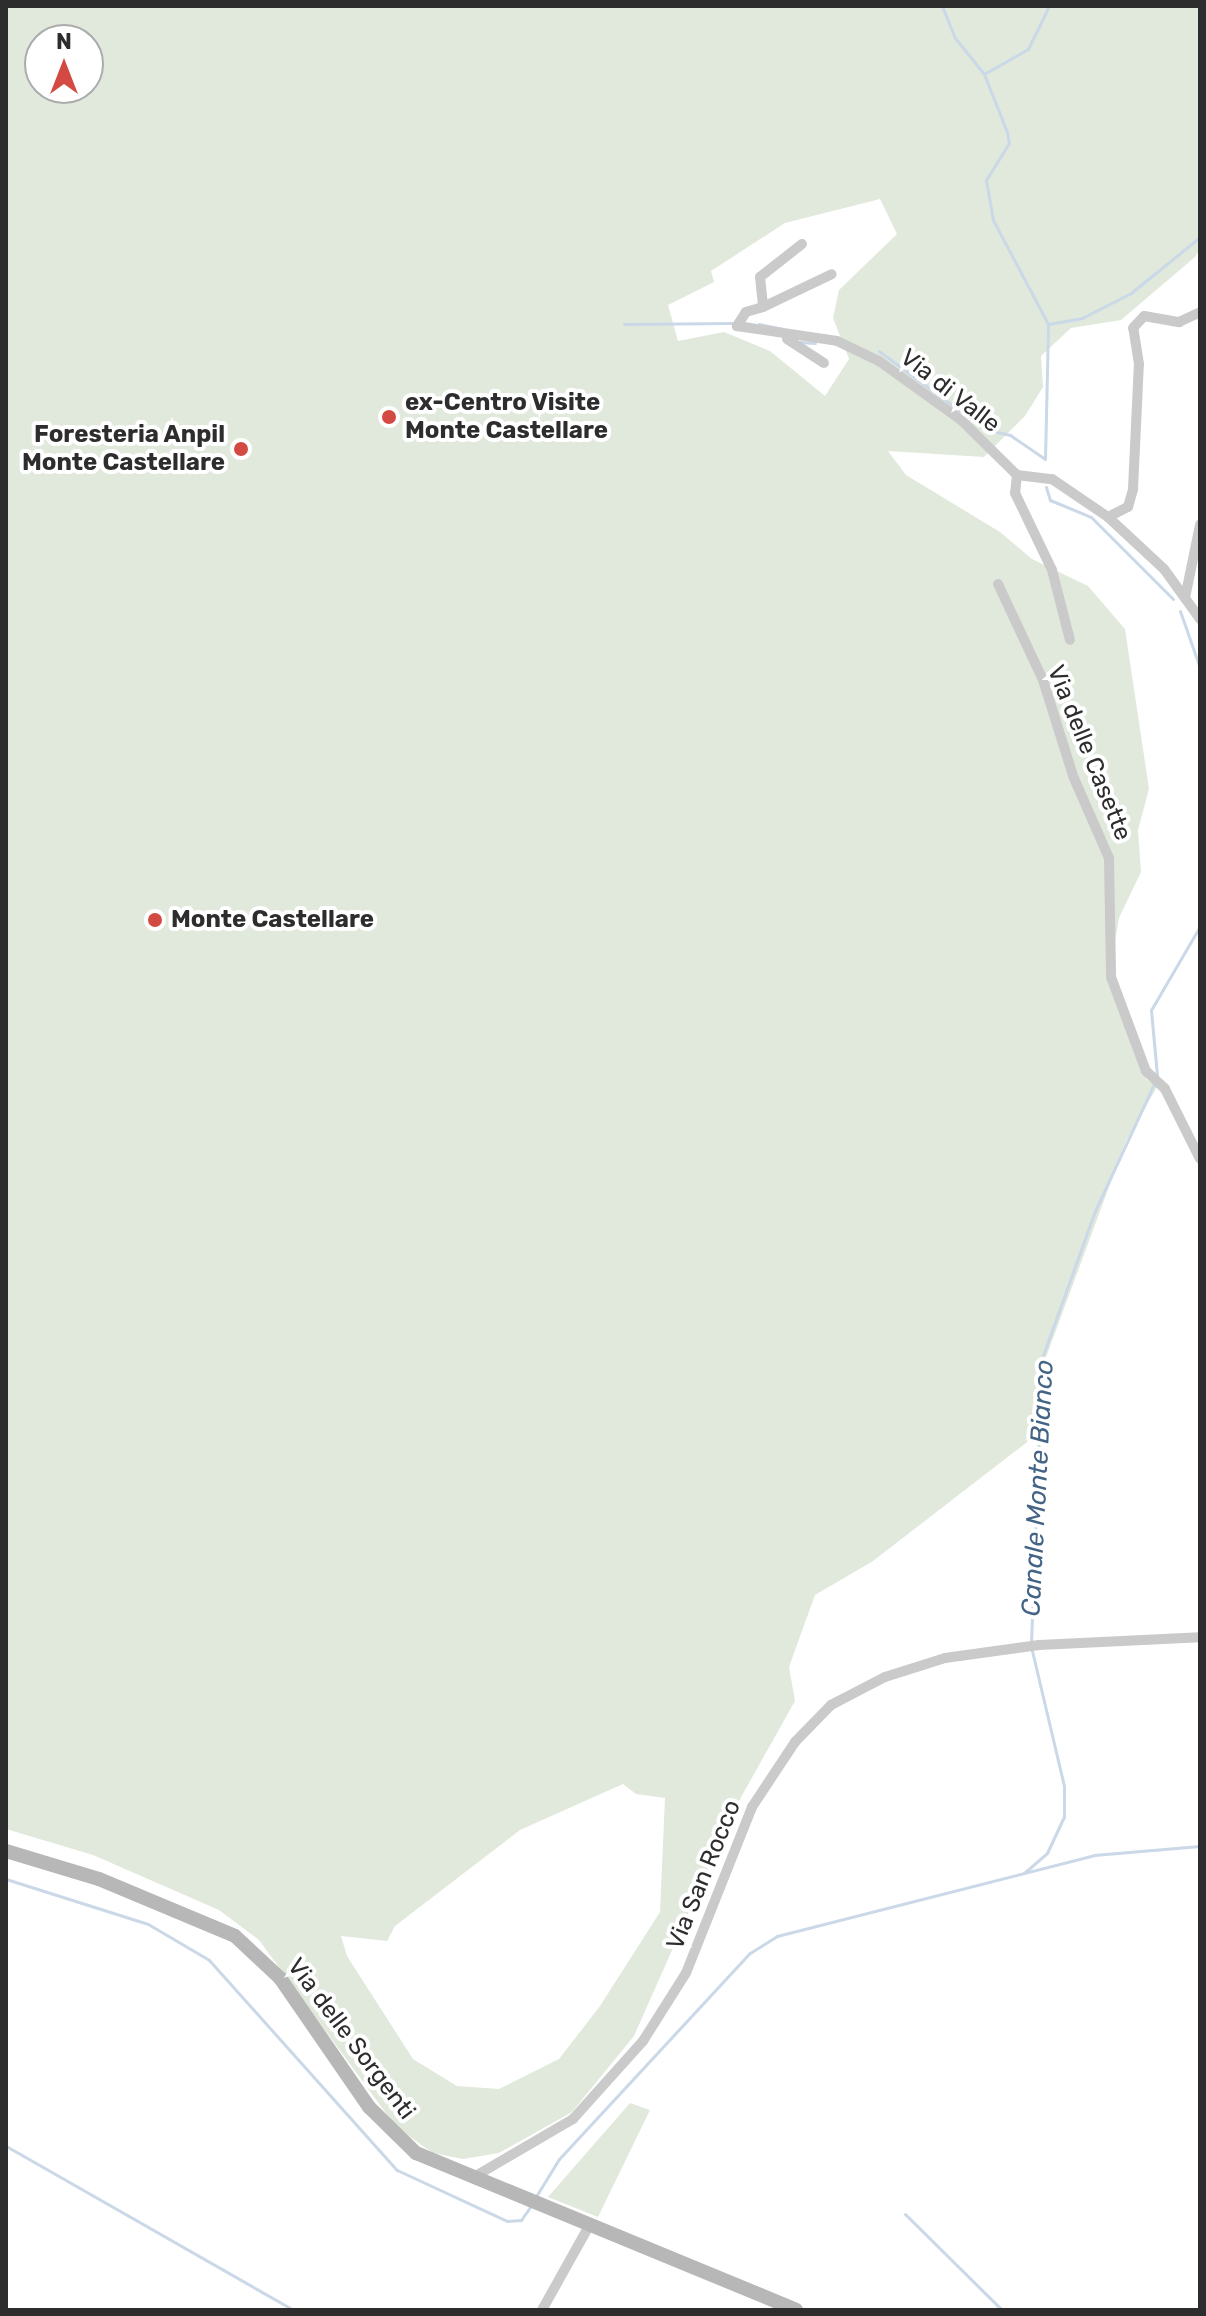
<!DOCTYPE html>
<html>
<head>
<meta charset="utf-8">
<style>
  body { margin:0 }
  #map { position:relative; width:1206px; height:2316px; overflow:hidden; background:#fff; font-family:Rubik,sans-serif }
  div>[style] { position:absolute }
  .green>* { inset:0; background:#e1e9dc }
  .stream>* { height:3px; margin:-1.5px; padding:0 1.5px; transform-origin:1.5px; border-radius:1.5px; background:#cad8e7 }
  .minor>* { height:10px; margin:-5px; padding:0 5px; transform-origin:5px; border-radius:5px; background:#cacaca }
  .secondary>* { height:14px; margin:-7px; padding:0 7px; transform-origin:7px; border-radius:7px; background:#b7b7b7 }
  .dots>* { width:22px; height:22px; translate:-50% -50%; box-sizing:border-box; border:4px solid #fff; border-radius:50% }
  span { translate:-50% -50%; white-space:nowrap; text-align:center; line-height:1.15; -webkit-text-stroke:8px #fff; paint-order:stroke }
  .street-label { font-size:24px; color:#2d2d2d }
  .poi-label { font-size:24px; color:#2d2d2d; font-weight:700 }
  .left { translate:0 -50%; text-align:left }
  .right { translate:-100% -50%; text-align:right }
  .water-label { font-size:26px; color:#446486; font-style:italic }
  .frame { position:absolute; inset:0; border:8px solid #2d2d2d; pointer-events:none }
  .north { position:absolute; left:24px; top:24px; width:80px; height:80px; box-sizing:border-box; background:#fff; border:2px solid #ababab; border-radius:50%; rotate:0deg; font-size:22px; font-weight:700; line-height:32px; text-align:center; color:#2d2d2d }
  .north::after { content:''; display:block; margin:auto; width:28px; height:36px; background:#d24a42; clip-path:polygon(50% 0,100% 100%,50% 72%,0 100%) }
</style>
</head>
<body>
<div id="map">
  <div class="green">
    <i style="clip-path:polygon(evenodd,6px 6px,1200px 6px,1200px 249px,1195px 257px,1121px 320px,1071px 328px,1041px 356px,1043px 387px,1025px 416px,984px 457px,888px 451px,906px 475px,1000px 532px,1032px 559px,1088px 586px,1125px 629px,1149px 789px,1138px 830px,1141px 872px,1119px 918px,1108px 983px,1146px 1079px,1157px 1087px,1126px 1141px,1045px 1360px,1035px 1400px,1035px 1436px,873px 1561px,815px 1595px,789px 1667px,795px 1701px,735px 1808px,634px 2036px,572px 2112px,499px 2153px,463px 2159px,433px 2153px,396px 2127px,259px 1940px,219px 1910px,93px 1855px,6px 1829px,6px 6px,40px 40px,88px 40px,88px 88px,40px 88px,40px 40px,6px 6px,880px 199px,897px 234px,839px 290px,833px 318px,849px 359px,825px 396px,770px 351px,724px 332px,678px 341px,668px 305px,714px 282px,711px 271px,785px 223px,880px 199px,6px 6px,623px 1784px,636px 1794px,665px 1798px,660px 1912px,600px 2006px,559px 2059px,499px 2089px,457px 2086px,413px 2059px,347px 1956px,341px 1936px,387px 1941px,395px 1926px,520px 1830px,623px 1784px)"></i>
    <i style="clip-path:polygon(630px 2103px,650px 2110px,598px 2217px,548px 2197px)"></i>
  </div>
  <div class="stream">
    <i style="left:942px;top:6px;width:35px;rotate:68deg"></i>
    <i style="left:955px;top:38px;width:46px;rotate:51.1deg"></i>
    <i style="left:984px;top:74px;width:62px;rotate:68.4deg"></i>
    <i style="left:1007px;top:132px;width:11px;rotate:80deg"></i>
    <i style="left:1009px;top:143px;width:44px;rotate:121.9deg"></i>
    <i style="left:986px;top:180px;width:41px;rotate:80.1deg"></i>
    <i style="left:993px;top:220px;width:118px;rotate:62.1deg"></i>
    <i style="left:984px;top:74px;width:51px;rotate:-29.6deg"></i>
    <i style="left:1028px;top:49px;width:48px;rotate:-64deg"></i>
    <i style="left:624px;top:324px;width:110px;rotate:-0.5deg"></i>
    <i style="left:759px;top:324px;width:24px;rotate:12deg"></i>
    <i style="left:1048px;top:324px;width:35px;rotate:-10deg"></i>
    <i style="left:1082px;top:318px;width:55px;rotate:-27deg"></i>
    <i style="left:1131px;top:293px;width:89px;rotate:-39.1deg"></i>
    <i style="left:799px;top:342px;width:16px;rotate:4deg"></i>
    <i style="left:879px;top:351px;width:131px;rotate:36.6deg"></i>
    <i style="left:984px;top:429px;width:27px;rotate:13deg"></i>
    <i style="left:1010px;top:435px;width:42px;rotate:34.4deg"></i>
    <i style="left:1045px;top:459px;width:135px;rotate:-88.7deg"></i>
    <i style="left:1046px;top:487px;width:14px;rotate:73deg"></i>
    <i style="left:1050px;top:500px;width:44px;rotate:22.5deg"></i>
    <i style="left:1091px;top:517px;width:116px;rotate:45deg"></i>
    <i style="left:1180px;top:611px;width:60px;rotate:70.7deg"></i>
    <i style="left:1199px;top:700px;width:38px;rotate:88deg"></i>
    <i style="left:1157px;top:1075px;width:65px;rotate:-95.3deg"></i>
    <i style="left:1151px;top:1010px;width:97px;rotate:-59.7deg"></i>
    <i style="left:1031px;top:1643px;width:285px;rotate:-87.8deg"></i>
    <i style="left:1042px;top:1358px;width:156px;rotate:-70.2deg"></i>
    <i style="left:1095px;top:1211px;width:142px;rotate:-65.1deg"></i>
    <i style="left:1024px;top:1873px;width:30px;rotate:-41deg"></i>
    <i style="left:1047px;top:1853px;width:40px;rotate:-65deg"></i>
    <i style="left:1064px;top:1817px;width:31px;rotate:-90deg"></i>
    <i style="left:1064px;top:1786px;width:139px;rotate:-103.3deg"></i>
    <i style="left:6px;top:1879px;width:149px;rotate:17.6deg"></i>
    <i style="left:148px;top:1924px;width:71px;rotate:30.5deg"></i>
    <i style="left:209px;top:1960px;width:282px;rotate:48.2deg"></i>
    <i style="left:397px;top:2170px;width:121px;rotate:24.9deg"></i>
    <i style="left:507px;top:2221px;width:14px;rotate:-4deg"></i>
    <i style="left:521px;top:2220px;width:19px;rotate:-55deg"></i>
    <i style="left:6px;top:2146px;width:331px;rotate:29.7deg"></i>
    <i style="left:535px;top:2198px;width:46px;rotate:-58.4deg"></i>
    <i style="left:559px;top:2159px;width:281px;rotate:-47.2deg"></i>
    <i style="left:750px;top:1953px;width:32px;rotate:-32deg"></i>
    <i style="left:777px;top:1936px;width:327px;rotate:-14.3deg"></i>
    <i style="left:1094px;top:1855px;width:106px;rotate:-4.9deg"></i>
    <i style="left:905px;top:2214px;width:136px;rotate:44.7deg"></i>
  </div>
  <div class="minor">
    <i style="left:802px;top:244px;width:53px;rotate:141.8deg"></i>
    <i style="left:760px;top:277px;width:30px;rotate:84deg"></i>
    <i style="left:763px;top:307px;width:18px;rotate:164deg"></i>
    <i style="left:746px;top:312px;width:17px;rotate:123deg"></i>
    <i style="left:737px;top:326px;width:101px;rotate:8.5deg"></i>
    <i style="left:837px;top:341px;width:47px;rotate:25.5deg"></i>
    <i style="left:879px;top:361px;width:101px;rotate:35.7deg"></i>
    <i style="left:961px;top:420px;width:78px;rotate:44.5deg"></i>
    <i style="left:1017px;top:475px;width:35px;rotate:7deg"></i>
    <i style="left:1052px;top:479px;width:68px;rotate:34.2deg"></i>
    <i style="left:1108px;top:517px;width:76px;rotate:42.9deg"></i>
    <i style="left:1164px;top:569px;width:62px;rotate:54.2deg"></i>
    <i style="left:763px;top:307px;width:76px;rotate:-25.6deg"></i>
    <i style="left:787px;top:339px;width:44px;rotate:33deg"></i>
    <i style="left:1017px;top:475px;width:18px;rotate:96deg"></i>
    <i style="left:1015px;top:493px;width:85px;rotate:64.3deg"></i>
    <i style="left:1052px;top:570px;width:72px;rotate:75.6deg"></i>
    <i style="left:1108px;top:517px;width:22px;rotate:-27deg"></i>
    <i style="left:1128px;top:507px;width:19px;rotate:-74deg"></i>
    <i style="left:1133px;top:489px;width:125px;rotate:-87.3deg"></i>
    <i style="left:1139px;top:364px;width:36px;rotate:-99deg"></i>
    <i style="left:1133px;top:328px;width:16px;rotate:-47deg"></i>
    <i style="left:1144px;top:316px;width:36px;rotate:10deg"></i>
    <i style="left:1179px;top:322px;width:23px;rotate:-25deg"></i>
    <i style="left:998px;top:584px;width:106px;rotate:64.9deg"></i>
    <i style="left:1043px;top:680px;width:101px;rotate:72.6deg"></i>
    <i style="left:1073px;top:776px;width:90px;rotate:66.3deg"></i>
    <i style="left:1109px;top:858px;width:119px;rotate:89deg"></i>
    <i style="left:1111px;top:977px;width:100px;rotate:69.6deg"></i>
    <i style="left:1146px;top:1071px;width:26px;rotate:43deg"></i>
    <i style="left:1165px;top:1089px;width:78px;rotate:63.4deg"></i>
    <i style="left:1185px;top:598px;width:75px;rotate:-78.4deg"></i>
    <i style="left:472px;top:2178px;width:117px;rotate:-30.3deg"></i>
    <i style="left:573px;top:2119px;width:105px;rotate:-48.1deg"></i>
    <i style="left:643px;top:2041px;width:80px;rotate:-57.7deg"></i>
    <i style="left:686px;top:1973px;width:179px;rotate:-68.3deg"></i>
    <i style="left:752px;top:1807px;width:78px;rotate:-56.5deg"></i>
    <i style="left:795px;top:1742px;width:52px;rotate:-45.8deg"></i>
    <i style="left:831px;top:1705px;width:61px;rotate:-27.4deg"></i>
    <i style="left:885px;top:1677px;width:63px;rotate:-17.6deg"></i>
    <i style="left:945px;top:1658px;width:95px;rotate:-7.9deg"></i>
    <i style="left:1039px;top:1645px;width:161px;rotate:-2.8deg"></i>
    <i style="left:542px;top:2310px;width:96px;rotate:-60.8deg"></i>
  </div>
  <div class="secondary">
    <i style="left:6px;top:1851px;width:97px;rotate:16.8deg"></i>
    <i style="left:99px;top:1879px;width:147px;rotate:22.7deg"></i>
    <i style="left:235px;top:1936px;width:62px;rotate:43deg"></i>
    <i style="left:280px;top:1978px;width:157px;rotate:55.4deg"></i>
    <i style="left:369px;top:2107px;width:66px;rotate:44.4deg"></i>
    <i style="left:416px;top:2153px;width:411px;rotate:22.4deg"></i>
  </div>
  <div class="dots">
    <i style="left:389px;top:417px;background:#d24a42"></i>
    <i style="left:241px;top:449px;background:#d24a42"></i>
    <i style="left:155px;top:920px;background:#d24a42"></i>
  </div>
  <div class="street-label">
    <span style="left:950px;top:391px;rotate:38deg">Via di Valle</span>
    <span style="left:1089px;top:753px;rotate:68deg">Via delle Casette</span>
    <span style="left:704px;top:1875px;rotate:-68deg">Via San Rocco</span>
    <span style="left:351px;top:2039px;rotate:53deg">Via delle Sorgenti</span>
  </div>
  <div class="poi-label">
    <span class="left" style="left:405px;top:417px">ex-Centro Visite<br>Monte Castellare</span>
    <span class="right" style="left:225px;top:449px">Foresteria Anpil<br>Monte Castellare</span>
    <span class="left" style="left:171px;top:920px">Monte Castellare</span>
  </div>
  <div class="water-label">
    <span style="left:1038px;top:1488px;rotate:-87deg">Canale Monte Bianco</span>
  </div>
  <div class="frame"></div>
  <div class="north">N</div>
</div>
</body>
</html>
